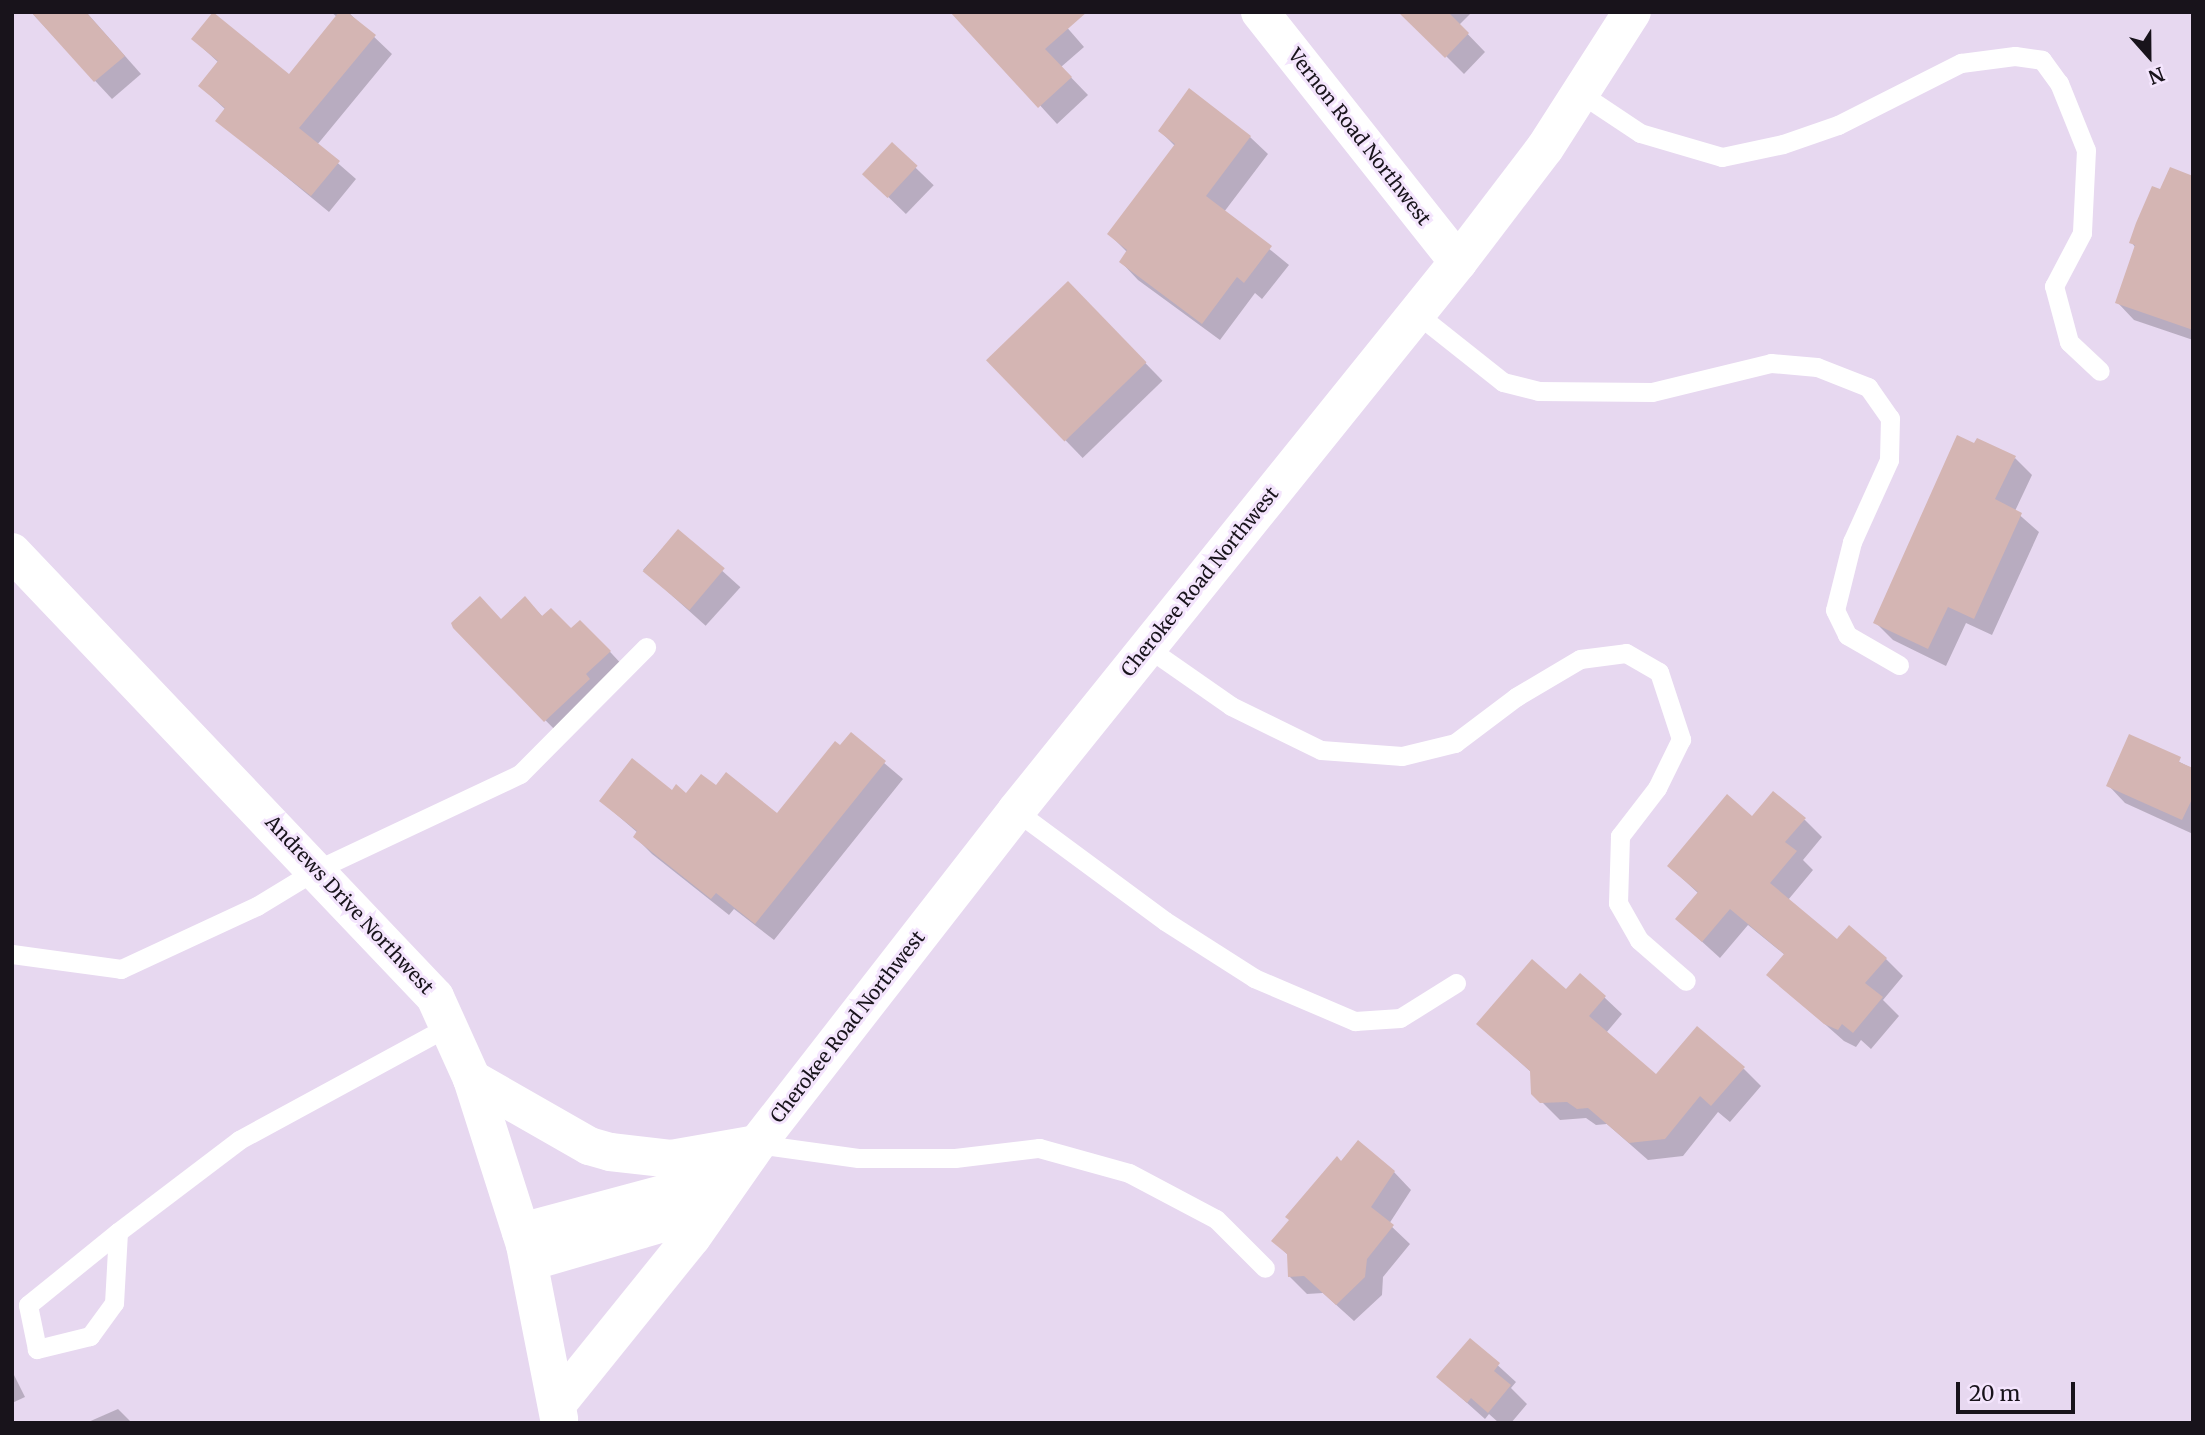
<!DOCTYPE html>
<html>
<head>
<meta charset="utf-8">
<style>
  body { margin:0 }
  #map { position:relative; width:2205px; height:1435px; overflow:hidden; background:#e7d8f0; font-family:Merriweather,serif }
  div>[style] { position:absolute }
  .shadow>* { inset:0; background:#0003; transform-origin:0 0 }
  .building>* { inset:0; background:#d4b5b3; transform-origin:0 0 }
  .service>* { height:19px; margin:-9.5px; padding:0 9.5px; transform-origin:9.5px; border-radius:9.5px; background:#fff }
  .minor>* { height:38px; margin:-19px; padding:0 19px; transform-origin:19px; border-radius:19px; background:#fff }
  span { translate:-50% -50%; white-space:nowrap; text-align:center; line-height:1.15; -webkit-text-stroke:6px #f4e5fd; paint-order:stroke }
  .street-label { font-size:19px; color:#18131b }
  .frame { position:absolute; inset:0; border:14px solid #18131b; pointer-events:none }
  .north { position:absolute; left:2114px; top:21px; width:70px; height:70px; -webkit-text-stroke:5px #f4e5fd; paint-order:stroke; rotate:159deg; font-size:19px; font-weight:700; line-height:28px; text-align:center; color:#18131b }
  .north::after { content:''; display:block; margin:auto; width:24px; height:32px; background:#18131b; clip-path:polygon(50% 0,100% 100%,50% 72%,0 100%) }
  .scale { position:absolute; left:1956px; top:1382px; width:119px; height:32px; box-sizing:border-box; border:4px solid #18131b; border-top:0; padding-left:9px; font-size:21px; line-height:24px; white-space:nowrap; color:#18131b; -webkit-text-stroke:5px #f4e5fd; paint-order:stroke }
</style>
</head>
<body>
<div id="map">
  <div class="shadow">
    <i style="clip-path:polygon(31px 12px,86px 12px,141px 74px,112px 99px)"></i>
    <i style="clip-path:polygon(331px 12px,348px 12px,392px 54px,317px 145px,356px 179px,329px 212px,217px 120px,226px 110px,200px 86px,219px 63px,193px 39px,289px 76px,337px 17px)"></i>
    <i style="clip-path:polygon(955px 12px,1064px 24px,1084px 47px,1061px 67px,1088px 95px,1057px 124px)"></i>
    <i style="clip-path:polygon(1402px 12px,1472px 12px,1459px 25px,1485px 52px,1464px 74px)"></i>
    <i style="clip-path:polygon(1160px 131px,1250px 137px,1268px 154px,1224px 212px,1289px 265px,1262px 299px,1255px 293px,1220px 340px,1138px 280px,1121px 262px,1127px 252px,1109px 234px,1175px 146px)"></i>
    <i style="left:892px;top:145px;width:58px;height:40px;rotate:44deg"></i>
    <i style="clip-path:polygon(2193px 178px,2193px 340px,2134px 320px,2117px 302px,2136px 248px,2131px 242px,2161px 192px)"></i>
    <i style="left:1068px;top:283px;width:136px;height:111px;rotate:46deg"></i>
    <i style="clip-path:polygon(2015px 458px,2032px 475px,2015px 511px,2039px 532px,1992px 635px,1966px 623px,1946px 666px,1893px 640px,1875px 622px)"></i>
    <i style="left:678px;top:531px;width:84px;height:52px;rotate:42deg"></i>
    <i style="clip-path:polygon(525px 599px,543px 617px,598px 639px,627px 670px,563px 738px,454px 628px,502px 621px)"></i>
    <i style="clip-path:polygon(851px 735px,903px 779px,774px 940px,734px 909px,729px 915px,652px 854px,635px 837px,638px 833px,601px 801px,672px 792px,687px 796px,716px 788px,777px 816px)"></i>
    <i style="clip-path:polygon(2130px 736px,2193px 769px,2193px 834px,2125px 803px,2108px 785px)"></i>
    <i style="clip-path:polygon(1753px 818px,1805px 820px,1822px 837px,1803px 860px,1813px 870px,1788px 900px,1837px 941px,1886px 959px,1903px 976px,1883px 1000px,1899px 1016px,1871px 1049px,1861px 1040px,1856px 1047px,1844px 1041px,1769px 975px,1785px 955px,1748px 925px,1720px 958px,1677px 919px,1699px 894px,1669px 866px)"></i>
    <i style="clip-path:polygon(1566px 992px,1604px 997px,1622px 1014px,1606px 1033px,1656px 1076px,1744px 1069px,1761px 1086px,1730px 1122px,1718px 1112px,1683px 1156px,1648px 1160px,1607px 1124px,1596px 1125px,1586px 1118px,1560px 1120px,1533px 1093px,1532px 1073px,1478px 1024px)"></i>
    <i style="clip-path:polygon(1341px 1163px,1394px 1172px,1411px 1190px,1389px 1224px,1410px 1244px,1383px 1277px,1382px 1295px,1354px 1321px,1323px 1293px,1307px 1294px,1289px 1276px,1289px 1256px,1274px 1241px)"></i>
    <i style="clip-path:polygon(1470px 1340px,1516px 1382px,1511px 1388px,1527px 1404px,1511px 1423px,1499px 1423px,1489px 1414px,1485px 1419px,1438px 1377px)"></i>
    <i style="clip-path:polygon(12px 1371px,25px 1397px,12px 1403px)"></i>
    <i style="clip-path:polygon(118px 1409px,132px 1423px,86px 1423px)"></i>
  </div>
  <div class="building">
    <i style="clip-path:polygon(31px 12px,86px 12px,125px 56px,94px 82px)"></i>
    <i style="clip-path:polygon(213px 12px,289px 74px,339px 12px,347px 12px,376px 35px,299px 128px,340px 161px,311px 196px,215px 121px,225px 108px,198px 86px,218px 61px,191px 39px)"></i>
    <i style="clip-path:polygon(950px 12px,1087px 12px,1045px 49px,1072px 77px,1038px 108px)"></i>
    <i style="clip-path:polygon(1398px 12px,1448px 12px,1469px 33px,1445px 58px)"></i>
    <i style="clip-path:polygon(1189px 88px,1251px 136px,1206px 196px,1272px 246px,1244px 283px,1237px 277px,1202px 324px,1119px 262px,1127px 250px,1107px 234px,1175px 144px,1158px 131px)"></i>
    <i style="left:892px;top:142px;width:35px;height:44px;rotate:43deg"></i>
    <i style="clip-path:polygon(2170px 167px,2193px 176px,2193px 330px,2115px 303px,2135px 245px,2129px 243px,2136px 223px,2152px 186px,2160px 189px)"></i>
    <i style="left:1068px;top:281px;width:113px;height:114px;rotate:46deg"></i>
    <i style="clip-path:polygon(1957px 435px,1974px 443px,1977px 438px,2016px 456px,1995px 499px,2022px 513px,1974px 619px,1948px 607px,1928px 649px,1873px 623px)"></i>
    <i style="left:678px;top:529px;width:61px;height:55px;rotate:40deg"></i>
    <i style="clip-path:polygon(480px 596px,501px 619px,525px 596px,542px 616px,551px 608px,571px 628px,580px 620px,611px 651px,586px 674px,590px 679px,544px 722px,453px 628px,451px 623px)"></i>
    <i style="clip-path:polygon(851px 732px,886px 761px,755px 924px,716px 893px,711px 899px,633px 837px,637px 831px,599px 801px,632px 758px,672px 790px,676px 784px,686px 793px,701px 774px,716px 785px,726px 772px,777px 813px,835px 741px,840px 745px)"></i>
    <i style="clip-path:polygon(2129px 734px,2181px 757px,2179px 762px,2193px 768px,2193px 797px,2182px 820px,2106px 786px)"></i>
    <i style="clip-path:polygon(1773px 791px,1806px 818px,1785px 842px,1797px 851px,1770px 883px,1837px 939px,1849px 925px,1887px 958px,1865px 983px,1883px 997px,1853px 1033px,1842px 1024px,1838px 1030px,1824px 1024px,1766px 975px,1784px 954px,1730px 909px,1702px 942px,1675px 919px,1698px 892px,1667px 866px,1727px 794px,1752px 816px)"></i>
    <i style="clip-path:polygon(1532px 959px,1566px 989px,1580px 973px,1606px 996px,1589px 1016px,1656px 1074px,1697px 1026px,1745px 1067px,1711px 1106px,1700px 1096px,1665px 1139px,1629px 1143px,1588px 1108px,1577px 1109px,1567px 1102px,1540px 1103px,1531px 1094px,1530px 1071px,1476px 1024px)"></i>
    <i style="clip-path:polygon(1358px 1140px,1395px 1171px,1371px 1207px,1394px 1225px,1367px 1259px,1365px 1277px,1336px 1305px,1304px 1276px,1288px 1277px,1287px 1254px,1271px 1241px,1289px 1220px,1285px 1217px,1337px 1156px,1341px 1161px)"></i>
    <i style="clip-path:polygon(1470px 1338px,1500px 1363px,1494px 1371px,1511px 1385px,1488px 1413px,1471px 1398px,1467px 1403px,1436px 1377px)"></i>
  </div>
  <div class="service">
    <i style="left:1580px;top:93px;width:72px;rotate:33.7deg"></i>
    <i style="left:1640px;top:133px;width:85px;rotate:16.3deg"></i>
    <i style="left:1722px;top:157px;width:62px;rotate:-12deg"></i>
    <i style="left:1783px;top:144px;width:58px;rotate:-19.1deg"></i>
    <i style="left:1838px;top:125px;width:138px;rotate:-26.8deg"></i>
    <i style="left:1961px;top:63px;width:54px;rotate:-7.4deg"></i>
    <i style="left:2015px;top:56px;width:27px;rotate:8deg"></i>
    <i style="left:2042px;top:60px;width:29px;rotate:54deg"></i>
    <i style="left:2059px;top:83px;width:72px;rotate:68.1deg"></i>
    <i style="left:2086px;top:150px;width:83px;rotate:92.8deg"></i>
    <i style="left:2082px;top:233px;width:60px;rotate:117.8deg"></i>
    <i style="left:2054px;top:286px;width:58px;rotate:75deg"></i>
    <i style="left:2069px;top:342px;width:42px;rotate:43.1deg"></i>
    <i style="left:1416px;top:313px;width:111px;rotate:38.4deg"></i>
    <i style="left:1503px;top:382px;width:36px;rotate:14deg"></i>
    <i style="left:1538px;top:391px;width:114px;rotate:0.5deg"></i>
    <i style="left:1652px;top:392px;width:122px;rotate:-13.7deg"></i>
    <i style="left:1771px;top:363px;width:46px;rotate:5deg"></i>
    <i style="left:1817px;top:367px;width:55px;rotate:21.4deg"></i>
    <i style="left:1868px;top:387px;width:38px;rotate:55deg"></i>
    <i style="left:1890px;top:418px;width:42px;rotate:91.4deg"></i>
    <i style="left:1889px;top:460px;width:90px;rotate:114.3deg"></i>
    <i style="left:1852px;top:542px;width:70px;rotate:104deg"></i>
    <i style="left:1835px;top:610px;width:28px;rotate:64deg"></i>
    <i style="left:1847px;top:635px;width:60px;rotate:30deg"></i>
    <i style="left:1148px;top:648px;width:101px;rotate:34.9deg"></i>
    <i style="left:1231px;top:706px;width:100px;rotate:26.1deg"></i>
    <i style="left:1321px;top:750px;width:81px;rotate:4.2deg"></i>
    <i style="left:1402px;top:756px;width:55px;rotate:-13.8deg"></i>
    <i style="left:1455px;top:743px;width:76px;rotate:-37deg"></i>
    <i style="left:1516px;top:697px;width:74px;rotate:-30.7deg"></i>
    <i style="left:1580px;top:659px;width:46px;rotate:-7.4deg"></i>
    <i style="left:1626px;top:653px;width:38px;rotate:30deg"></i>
    <i style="left:1659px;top:672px;width:71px;rotate:71.8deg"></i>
    <i style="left:1681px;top:739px;width:55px;rotate:116.1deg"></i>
    <i style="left:1657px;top:788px;width:61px;rotate:127.6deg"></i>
    <i style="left:1620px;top:836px;width:67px;rotate:91.7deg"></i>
    <i style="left:1618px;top:903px;width:43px;rotate:60.4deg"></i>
    <i style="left:1639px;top:940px;width:62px;rotate:41.1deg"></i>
    <i style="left:1016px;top:811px;width:185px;rotate:36.4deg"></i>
    <i style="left:1165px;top:921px;width:106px;rotate:32.6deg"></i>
    <i style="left:1254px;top:978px;width:110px;rotate:23.1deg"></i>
    <i style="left:1355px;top:1021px;width:45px;rotate:-3.8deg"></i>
    <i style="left:1400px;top:1018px;width:66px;rotate:-32deg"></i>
    <i style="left:12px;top:954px;width:110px;rotate:7.8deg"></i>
    <i style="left:121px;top:969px;width:150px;rotate:-24.9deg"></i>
    <i style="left:257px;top:906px;width:69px;rotate:-31.4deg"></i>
    <i style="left:316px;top:870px;width:225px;rotate:-25.2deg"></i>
    <i style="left:520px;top:774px;width:179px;rotate:-45.2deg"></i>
    <i style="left:757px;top:1144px;width:102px;rotate:7.9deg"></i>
    <i style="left:858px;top:1158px;width:97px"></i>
    <i style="left:955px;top:1158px;width:85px;rotate:-6.8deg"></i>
    <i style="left:1039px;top:1148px;width:93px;rotate:15.5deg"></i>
    <i style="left:1129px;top:1173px;width:98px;rotate:27.9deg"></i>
    <i style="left:1216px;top:1219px;width:69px;rotate:45deg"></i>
    <i style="left:118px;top:1232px;width:71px;rotate:93.2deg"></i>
    <i style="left:114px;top:1303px;width:41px;rotate:126deg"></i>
    <i style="left:90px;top:1336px;width:55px;rotate:166.2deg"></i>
    <i style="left:37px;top:1349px;width:45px;rotate:-101.6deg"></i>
    <i style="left:28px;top:1305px;width:116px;rotate:-39deg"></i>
    <i style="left:118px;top:1232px;width:152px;rotate:-37.2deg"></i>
    <i style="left:239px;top:1140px;width:239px;rotate:-28.5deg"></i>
  </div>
  <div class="minor">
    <i style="left:1260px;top:12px;width:319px;rotate:51.6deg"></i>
    <i style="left:12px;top:552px;width:614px;rotate:46.45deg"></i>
    <i style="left:435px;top:997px;width:90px;rotate:65.7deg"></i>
    <i style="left:472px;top:1079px;width:174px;rotate:72.3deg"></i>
    <i style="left:525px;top:1245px;width:177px;rotate:78.9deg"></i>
    <i style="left:472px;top:1079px;width:135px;rotate:29.8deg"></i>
    <i style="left:589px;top:1146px;width:22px;rotate:16deg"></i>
    <i style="left:610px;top:1152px;width:61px;rotate:6.5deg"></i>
    <i style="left:671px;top:1159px;width:87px;rotate:-9.9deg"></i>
    <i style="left:521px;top:1232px;width:220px;rotate:-15deg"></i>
    <i style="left:529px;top:1262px;width:190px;rotate:-16.2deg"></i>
    <i style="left:558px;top:1403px;width:213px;rotate:-51.1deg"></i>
    <i style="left:692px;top:1237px;width:113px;rotate:-55deg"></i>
    <i style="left:757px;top:1144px;width:422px;rotate:-52.1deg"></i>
    <i style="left:1016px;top:811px;width:705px;rotate:-51.16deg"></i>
    <i style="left:1458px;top:262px;width:143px;rotate:-52.7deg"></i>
    <i style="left:1545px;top:148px;width:161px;rotate:-57.4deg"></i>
  </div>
  <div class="street-label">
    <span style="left:1359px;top:137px;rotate:52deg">Vernon Road Northwest</span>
    <span style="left:1200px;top:582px;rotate:-51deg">Cherokee Road Northwest</span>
    <span style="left:349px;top:905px;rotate:47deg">Andrews Drive Northwest</span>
    <span style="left:848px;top:1027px;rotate:-52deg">Cherokee Road Northwest</span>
  </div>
  <div class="frame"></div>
  <div class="north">N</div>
  <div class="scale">20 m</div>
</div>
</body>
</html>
